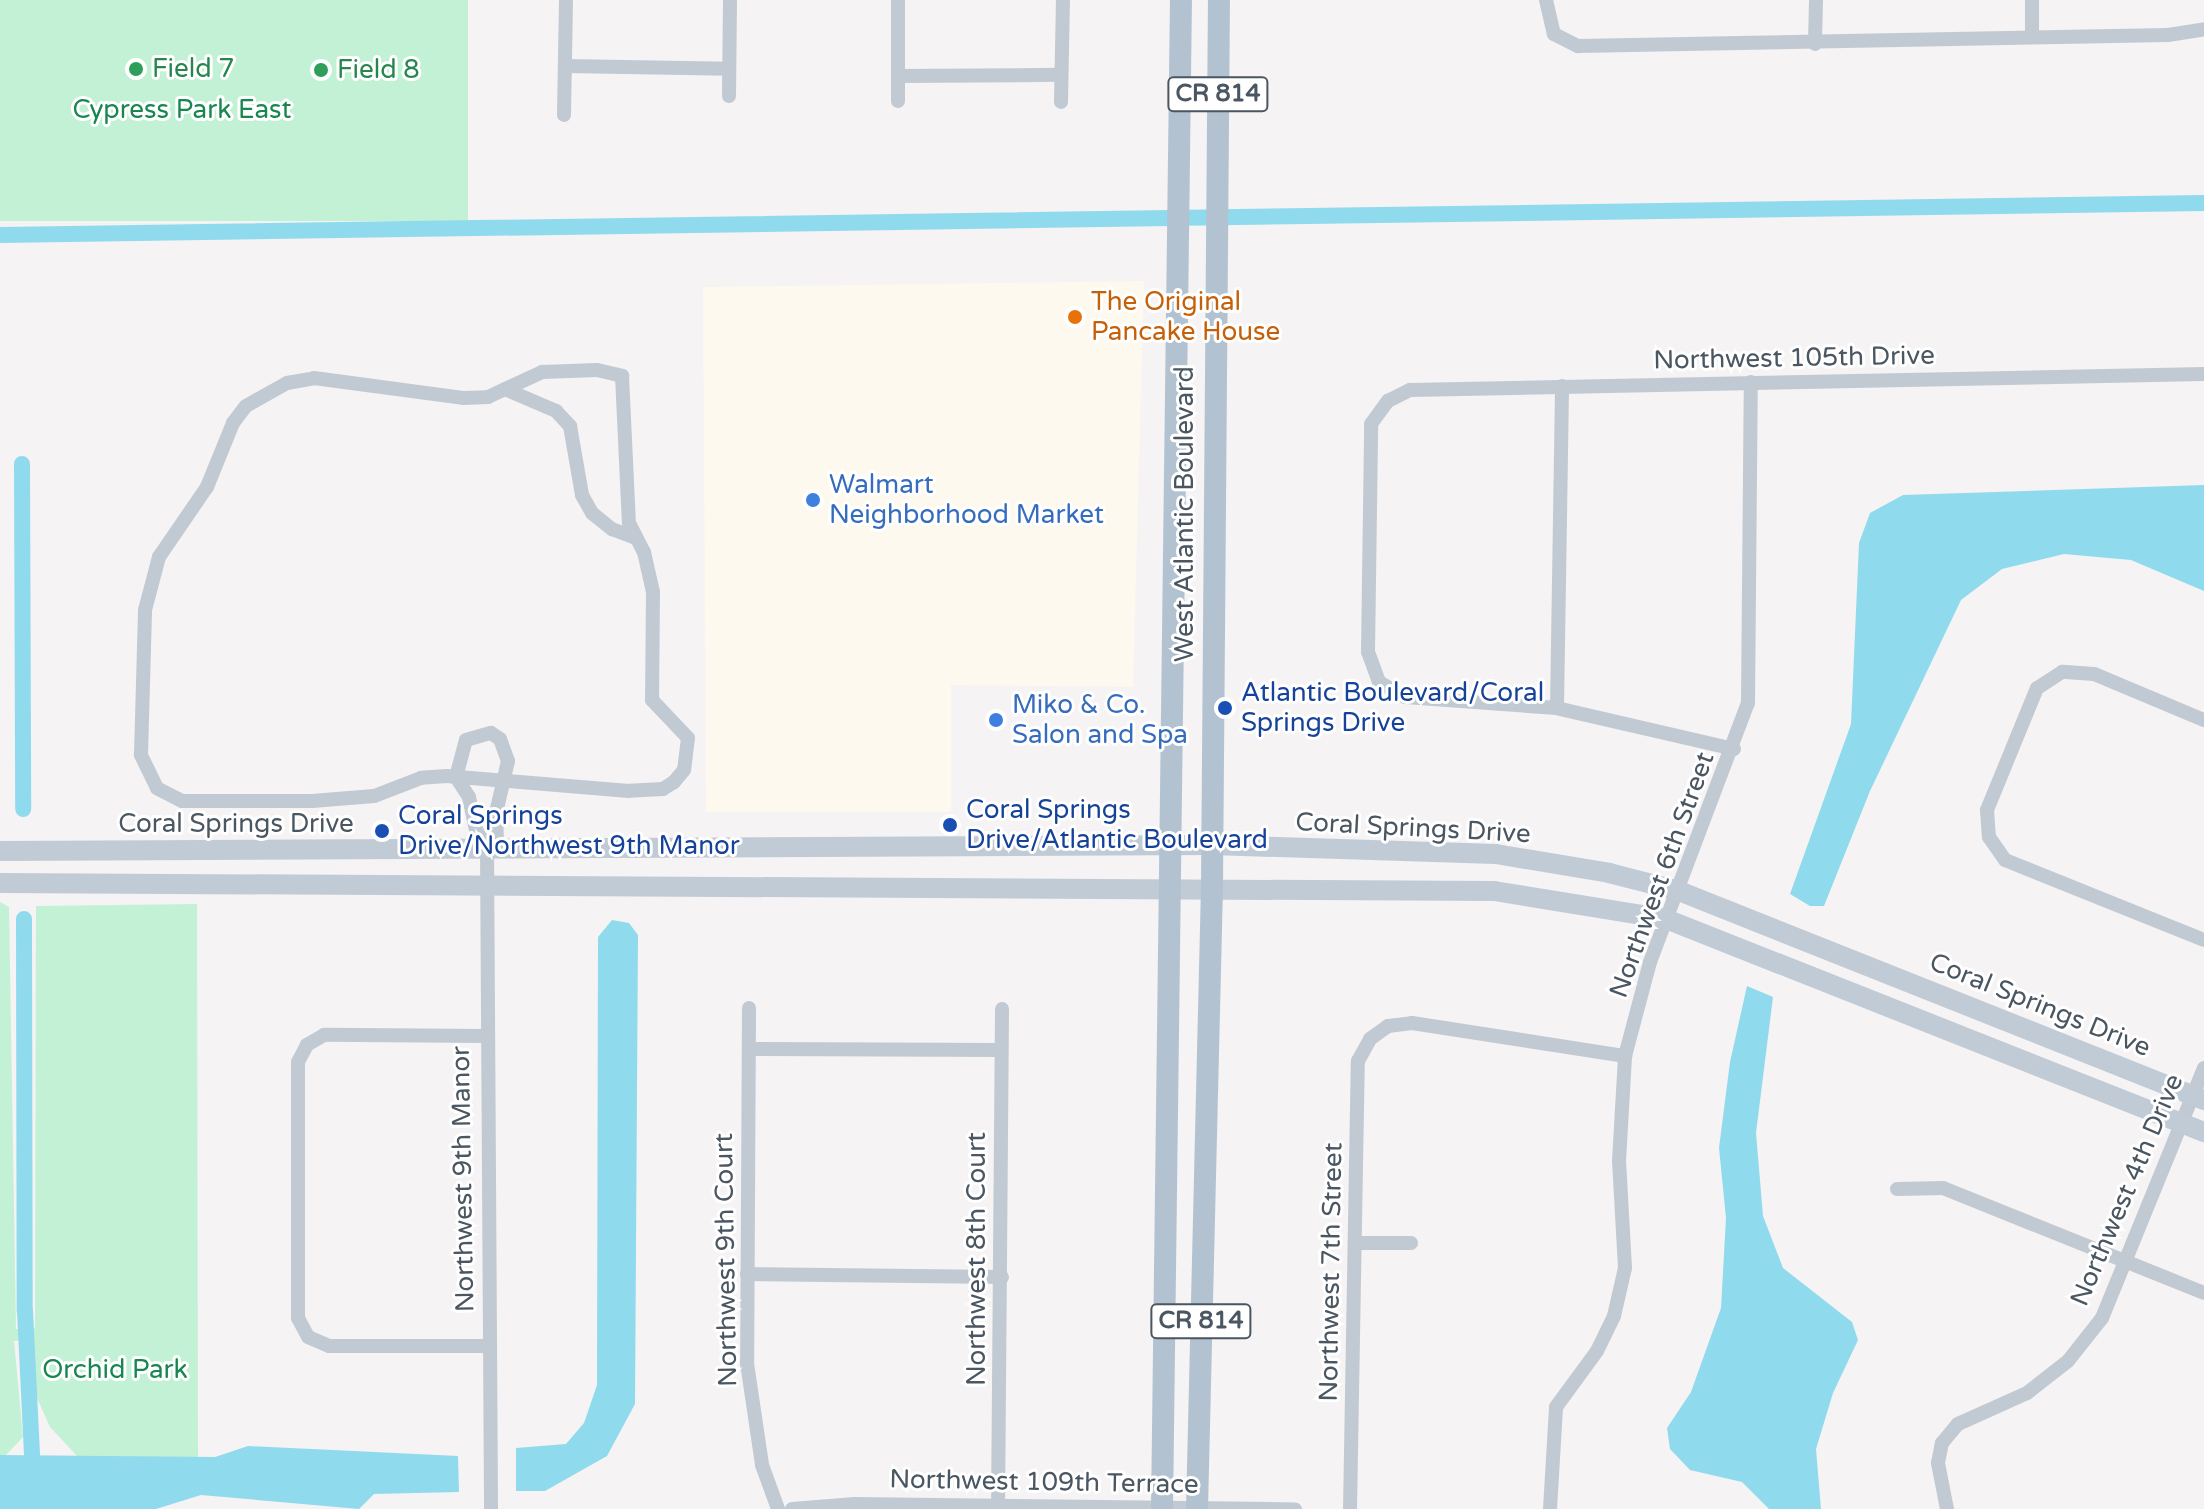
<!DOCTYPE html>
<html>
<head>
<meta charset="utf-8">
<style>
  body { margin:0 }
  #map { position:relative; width:2204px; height:1509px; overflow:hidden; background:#f5f3f3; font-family:"Varela Round",sans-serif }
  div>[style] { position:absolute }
  .commercial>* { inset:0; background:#fdf9ef }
  .green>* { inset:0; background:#c3f1d5; transform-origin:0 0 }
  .water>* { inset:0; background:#90daee }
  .canal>* { height:16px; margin:-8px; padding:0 8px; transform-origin:8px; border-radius:8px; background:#90daee }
  .minor>* { height:14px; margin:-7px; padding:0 7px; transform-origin:7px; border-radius:7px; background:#c1cad2 }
  .secondary>* { height:20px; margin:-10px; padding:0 10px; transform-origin:10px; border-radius:10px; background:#c1cbd6 }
  .primary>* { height:22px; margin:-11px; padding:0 11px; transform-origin:11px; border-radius:11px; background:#b3c2d1 }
  .dots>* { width:22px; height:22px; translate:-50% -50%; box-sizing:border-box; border:4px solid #fff; border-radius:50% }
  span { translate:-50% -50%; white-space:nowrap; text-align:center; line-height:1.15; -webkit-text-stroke:6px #fff; paint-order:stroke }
  .shield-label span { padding:2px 6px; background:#fff; border:2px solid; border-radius:6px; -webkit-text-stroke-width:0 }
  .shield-label { font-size:24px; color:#4a5661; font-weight:700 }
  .leisure-label { font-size:26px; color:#27864d }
  .left { translate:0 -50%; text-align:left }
  .park-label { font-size:26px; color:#17864f }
  .food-label { font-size:26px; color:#c56008 }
  .street-label { font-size:26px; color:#4a5661 }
  .shop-label { font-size:26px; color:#366cbe }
  .transit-label { font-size:26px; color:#164399 }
</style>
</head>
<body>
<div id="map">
  <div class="commercial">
    <i style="clip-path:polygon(1144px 281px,1133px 687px,951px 685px,951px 812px,706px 812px,703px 287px)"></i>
  </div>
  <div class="green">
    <i style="left:0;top:0;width:468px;height:221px"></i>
    <i style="clip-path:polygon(0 902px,9px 907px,16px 1329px,35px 1328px,36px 906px,197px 904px,198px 1457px,79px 1458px,50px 1427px,33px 1389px,33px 1340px,14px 1341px,23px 1437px,6px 1455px,0 1455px)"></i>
  </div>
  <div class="water">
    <i style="clip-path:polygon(2204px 485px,2204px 591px,2131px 560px,2064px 554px,2002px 569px,1961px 600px,1870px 791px,1824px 906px,1810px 906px,1790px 894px,1851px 724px,1859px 543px,1870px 513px,1903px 495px)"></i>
    <i style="clip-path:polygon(612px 920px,629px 923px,638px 935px,635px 1404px,607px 1456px,545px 1491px,516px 1491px,516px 1448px,566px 1444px,584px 1423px,597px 1385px,598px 937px)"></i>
    <i style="clip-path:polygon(1747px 986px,1773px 997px,1756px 1133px,1763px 1216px,1783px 1268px,1852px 1322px,1858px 1340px,1833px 1393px,1816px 1449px,1821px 1509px,1769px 1509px,1742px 1482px,1690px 1470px,1670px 1449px,1667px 1428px,1691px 1392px,1721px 1308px,1726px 1218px,1719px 1148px,1730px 1062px)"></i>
    <i style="clip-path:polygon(248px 1446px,458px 1456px,459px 1492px,374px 1494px,359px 1509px,201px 1495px,156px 1509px,0 1509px,0 1455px,215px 1457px)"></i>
  </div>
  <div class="canal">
    <i style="left:0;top:235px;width:2204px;rotate:-0.83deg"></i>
    <i style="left:22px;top:464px;width:345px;rotate:89.8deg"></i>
    <i style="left:24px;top:919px;width:392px;rotate:89.9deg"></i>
    <i style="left:25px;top:1311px;width:145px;rotate:87.2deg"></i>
  </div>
  <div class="minor">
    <i style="left:1546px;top:0;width:35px;rotate:77deg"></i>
    <i style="left:1554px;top:34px;width:27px;rotate:27deg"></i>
    <i style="left:1578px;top:46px;width:590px;rotate:-1.07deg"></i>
    <i style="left:2168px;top:35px;width:36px;rotate:-9deg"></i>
    <i style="left:2032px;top:34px;width:34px;rotate:-90deg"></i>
    <i style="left:1815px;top:44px;width:44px;rotate:-88.7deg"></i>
    <i style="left:565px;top:66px;width:164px;rotate:1deg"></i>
    <i style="left:898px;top:76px;width:163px;rotate:-0.4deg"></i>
    <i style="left:729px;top:96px;width:96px;rotate:-89.4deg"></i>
    <i style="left:898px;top:101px;width:101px;rotate:-90deg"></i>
    <i style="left:1061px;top:102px;width:102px;rotate:-88.9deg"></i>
    <i style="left:564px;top:115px;width:115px;rotate:-89deg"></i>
    <i style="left:597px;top:370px;width:26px;rotate:13deg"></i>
    <i style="left:622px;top:376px;width:147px;rotate:87.3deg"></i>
    <i style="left:629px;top:523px;width:33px;rotate:63deg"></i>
    <i style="left:644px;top:552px;width:41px;rotate:77.3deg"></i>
    <i style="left:653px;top:592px;width:108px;rotate:90.5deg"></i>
    <i style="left:652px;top:700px;width:52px;rotate:46.5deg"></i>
    <i style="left:688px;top:738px;width:32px;rotate:97deg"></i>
    <i style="left:684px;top:770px;width:16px;rotate:130deg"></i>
    <i style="left:674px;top:782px;width:13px;rotate:148deg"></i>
    <i style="left:663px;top:789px;width:34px;rotate:177deg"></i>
    <i style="left:629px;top:791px;width:183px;rotate:-175.3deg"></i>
    <i style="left:447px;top:776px;width:26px;rotate:176deg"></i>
    <i style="left:421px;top:778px;width:50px;rotate:159deg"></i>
    <i style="left:374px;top:796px;width:62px;rotate:175.4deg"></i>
    <i style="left:312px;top:801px;width:130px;rotate:180deg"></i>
    <i style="left:182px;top:801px;width:28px;rotate:-153deg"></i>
    <i style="left:157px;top:788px;width:37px;rotate:-116deg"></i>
    <i style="left:141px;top:755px;width:145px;rotate:-88.4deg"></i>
    <i style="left:145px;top:610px;width:55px;rotate:-75.2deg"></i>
    <i style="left:159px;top:557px;width:85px;rotate:-55.6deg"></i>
    <i style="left:207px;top:487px;width:69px;rotate:-67.9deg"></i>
    <i style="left:233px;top:423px;width:21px;rotate:-53deg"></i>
    <i style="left:246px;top:406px;width:47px;rotate:-29.3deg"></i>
    <i style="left:287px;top:383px;width:27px;rotate:-10deg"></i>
    <i style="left:314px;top:378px;width:150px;rotate:7.6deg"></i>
    <i style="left:463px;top:398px;width:25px;rotate:-2deg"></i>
    <i style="left:488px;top:397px;width:60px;rotate:-24.8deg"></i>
    <i style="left:542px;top:372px;width:55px;rotate:-2.1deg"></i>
    <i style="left:505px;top:389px;width:56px;rotate:23.3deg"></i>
    <i style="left:556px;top:411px;width:21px;rotate:47deg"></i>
    <i style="left:570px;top:426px;width:70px;rotate:80.1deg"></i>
    <i style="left:582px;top:495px;width:21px;rotate:61deg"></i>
    <i style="left:592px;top:513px;width:26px;rotate:39deg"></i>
    <i style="left:612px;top:529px;width:26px;rotate:21deg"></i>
    <i style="left:1557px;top:708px;width:322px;rotate:-89.1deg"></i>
    <i style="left:2204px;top:720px;width:119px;rotate:-157.3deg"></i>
    <i style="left:2094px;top:674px;width:32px;rotate:-176deg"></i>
    <i style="left:2062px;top:672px;width:30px;rotate:147deg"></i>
    <i style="left:2037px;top:688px;width:132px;rotate:112.3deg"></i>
    <i style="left:1987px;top:810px;width:27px;rotate:86deg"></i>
    <i style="left:1989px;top:837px;width:28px;rotate:55deg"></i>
    <i style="left:2005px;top:860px;width:214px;rotate:21.9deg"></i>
    <i style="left:491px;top:733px;width:11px;rotate:34deg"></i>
    <i style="left:500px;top:739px;width:23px;rotate:70deg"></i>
    <i style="left:508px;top:761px;width:53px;rotate:103deg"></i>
    <i style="left:496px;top:813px;width:27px;rotate:88deg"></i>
    <i style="left:497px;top:840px;width:13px;rotate:141deg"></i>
    <i style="left:487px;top:848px;width:21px;rotate:-121deg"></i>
    <i style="left:476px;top:830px;width:34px;rotate:-102deg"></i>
    <i style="left:469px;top:797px;width:24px;rotate:-123deg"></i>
    <i style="left:456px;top:777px;width:38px;rotate:-75deg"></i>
    <i style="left:466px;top:740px;width:26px;rotate:-16deg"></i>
    <i style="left:1734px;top:749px;width:182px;rotate:-167deg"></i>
    <i style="left:1557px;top:708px;width:152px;rotate:-175.9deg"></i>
    <i style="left:1405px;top:697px;width:30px;rotate:-150deg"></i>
    <i style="left:1379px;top:682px;width:32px;rotate:-110deg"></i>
    <i style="left:1368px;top:652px;width:228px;rotate:-89.2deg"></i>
    <i style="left:1371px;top:424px;width:29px;rotate:-54deg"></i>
    <i style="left:1388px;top:401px;width:25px;rotate:-27deg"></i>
    <i style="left:1410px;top:390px;width:794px;rotate:-1.15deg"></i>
    <i style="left:487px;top:848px;width:661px;rotate:89.65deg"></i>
    <i style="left:749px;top:1008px;width:355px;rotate:90.3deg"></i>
    <i style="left:747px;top:1363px;width:103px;rotate:81.6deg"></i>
    <i style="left:762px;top:1465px;width:47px;rotate:70deg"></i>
    <i style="left:486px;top:1036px;width:162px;rotate:-179.6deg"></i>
    <i style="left:324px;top:1035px;width:20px;rotate:150deg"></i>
    <i style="left:307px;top:1045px;width:19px;rotate:118deg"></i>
    <i style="left:298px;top:1062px;width:256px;rotate:90deg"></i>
    <i style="left:298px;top:1318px;width:21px;rotate:62deg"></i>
    <i style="left:308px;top:1337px;width:23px;rotate:23deg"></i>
    <i style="left:329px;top:1346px;width:160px"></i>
    <i style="left:749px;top:1049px;width:252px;rotate:0.2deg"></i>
    <i style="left:1897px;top:1189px;width:46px;rotate:-1.2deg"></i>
    <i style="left:1943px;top:1188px;width:281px;rotate:21.9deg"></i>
    <i style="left:1357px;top:1243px;width:54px"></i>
    <i style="left:747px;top:1274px;width:255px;rotate:0.7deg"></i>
    <i style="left:792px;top:1509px;width:63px;rotate:-4.5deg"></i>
    <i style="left:855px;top:1504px;width:440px;rotate:0.7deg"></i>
    <i style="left:998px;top:1509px;width:500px;rotate:-89.54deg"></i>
    <i style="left:1350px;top:1509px;width:448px;rotate:-89deg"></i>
    <i style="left:1358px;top:1061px;width:25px;rotate:-61deg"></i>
    <i style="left:1370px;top:1039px;width:22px;rotate:-36deg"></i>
    <i style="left:1388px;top:1026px;width:24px;rotate:-7deg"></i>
    <i style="left:1412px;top:1023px;width:216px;rotate:8.8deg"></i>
    <i style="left:1550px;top:1509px;width:102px;rotate:-86.6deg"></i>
    <i style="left:1556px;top:1407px;width:69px;rotate:-53.8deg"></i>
    <i style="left:1597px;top:1351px;width:39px;rotate:-64deg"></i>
    <i style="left:1614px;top:1316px;width:49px;rotate:-77.1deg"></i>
    <i style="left:1625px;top:1268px;width:107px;rotate:-93.2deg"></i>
    <i style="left:1619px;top:1161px;width:105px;rotate:-86.7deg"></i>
    <i style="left:1625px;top:1056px;width:97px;rotate:-75.1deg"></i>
    <i style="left:1650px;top:962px;width:277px;rotate:-69.3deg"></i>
    <i style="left:1748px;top:703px;width:321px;rotate:-89.5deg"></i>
    <i style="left:1947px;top:1509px;width:47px;rotate:-101.1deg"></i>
    <i style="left:1938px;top:1463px;width:20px;rotate:-79deg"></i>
    <i style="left:1942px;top:1443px;width:25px;rotate:-50deg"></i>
    <i style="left:1958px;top:1424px;width:76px;rotate:-24.2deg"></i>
    <i style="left:2027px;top:1393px;width:52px;rotate:-38deg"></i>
    <i style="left:2068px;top:1361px;width:55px;rotate:-51.7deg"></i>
    <i style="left:2102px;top:1318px;width:270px;rotate:-67.8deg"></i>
  </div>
  <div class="secondary">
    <i style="left:0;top:851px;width:1212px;rotate:-0.28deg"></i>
    <i style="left:1212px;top:845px;width:284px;rotate:1.8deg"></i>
    <i style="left:1496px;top:854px;width:115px;rotate:9.5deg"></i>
    <i style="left:1609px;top:873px;width:72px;rotate:14.4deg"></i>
    <i style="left:1679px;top:891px;width:565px;rotate:21.71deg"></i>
    <i style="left:0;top:883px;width:1494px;rotate:0.31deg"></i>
    <i style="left:1494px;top:891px;width:174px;rotate:9.2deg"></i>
    <i style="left:1666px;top:919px;width:579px;rotate:21.6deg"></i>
  </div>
  <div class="primary">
    <i style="left:1162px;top:1509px;width:1509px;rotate:-89.28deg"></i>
    <i style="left:1197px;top:1509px;width:623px;rotate:-88.62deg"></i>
    <i style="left:1212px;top:886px;width:886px;rotate:-89.55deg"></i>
  </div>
  <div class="dots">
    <i style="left:136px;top:69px;background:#2e9e5b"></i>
    <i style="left:321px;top:70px;background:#2e9e5b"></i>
    <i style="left:1075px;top:317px;background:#e8710a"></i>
    <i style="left:813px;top:500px;background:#3f7fe0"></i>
    <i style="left:1225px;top:708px;background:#1a4fb4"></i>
    <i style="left:996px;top:720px;background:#3f7fe0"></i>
    <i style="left:950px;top:825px;background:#1a4fb4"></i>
    <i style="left:382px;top:831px;background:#1a4fb4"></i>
  </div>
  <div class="shield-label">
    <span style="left:1218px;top:94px">CR 814</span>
    <span style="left:1201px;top:1321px">CR 814</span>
  </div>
  <div class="leisure-label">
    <span class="left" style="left:152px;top:69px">Field 7</span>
    <span class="left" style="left:337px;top:70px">Field 8</span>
  </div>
  <div class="park-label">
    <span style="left:182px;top:110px">Cypress Park East</span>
    <span style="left:115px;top:1370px">Orchid Park</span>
  </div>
  <div class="food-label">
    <span class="left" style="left:1091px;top:317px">The Original<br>Pancake House</span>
  </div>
  <div class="street-label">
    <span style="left:1794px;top:358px;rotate:-1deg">Northwest 105th Drive</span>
    <span style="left:1185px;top:514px;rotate:-90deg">West Atlantic Boulevard</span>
    <span style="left:236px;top:824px">Coral Springs Drive</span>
    <span style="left:1413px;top:828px;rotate:3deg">Coral Springs Drive</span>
    <span style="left:1662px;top:875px;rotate:-70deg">Northwest 6th Street</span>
    <span style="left:2040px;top:1005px;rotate:22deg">Coral Springs Drive</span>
    <span style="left:463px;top:1179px;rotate:-91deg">Northwest 9th Manor</span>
    <span style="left:2127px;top:1190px;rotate:-67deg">Northwest 4th Drive</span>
    <span style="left:977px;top:1259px;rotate:-90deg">Northwest 8th Court</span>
    <span style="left:726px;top:1260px;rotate:-91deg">Northwest 9th Court</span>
    <span style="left:1331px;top:1272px;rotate:-89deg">Northwest 7th Street</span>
    <span style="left:1044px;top:1482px;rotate:1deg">Northwest 109th Terrace</span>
  </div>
  <div class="shop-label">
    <span class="left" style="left:829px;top:500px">Walmart<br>Neighborhood Market</span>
    <span class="left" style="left:1012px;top:720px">Miko &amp; Co.<br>Salon and Spa</span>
  </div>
  <div class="transit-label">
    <span class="left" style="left:1241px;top:708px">Atlantic Boulevard/Coral<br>Springs Drive</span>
    <span class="left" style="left:966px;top:825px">Coral Springs<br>Drive/Atlantic Boulevard</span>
    <span class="left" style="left:398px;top:831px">Coral Springs<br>Drive/Northwest 9th Manor</span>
  </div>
</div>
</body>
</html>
